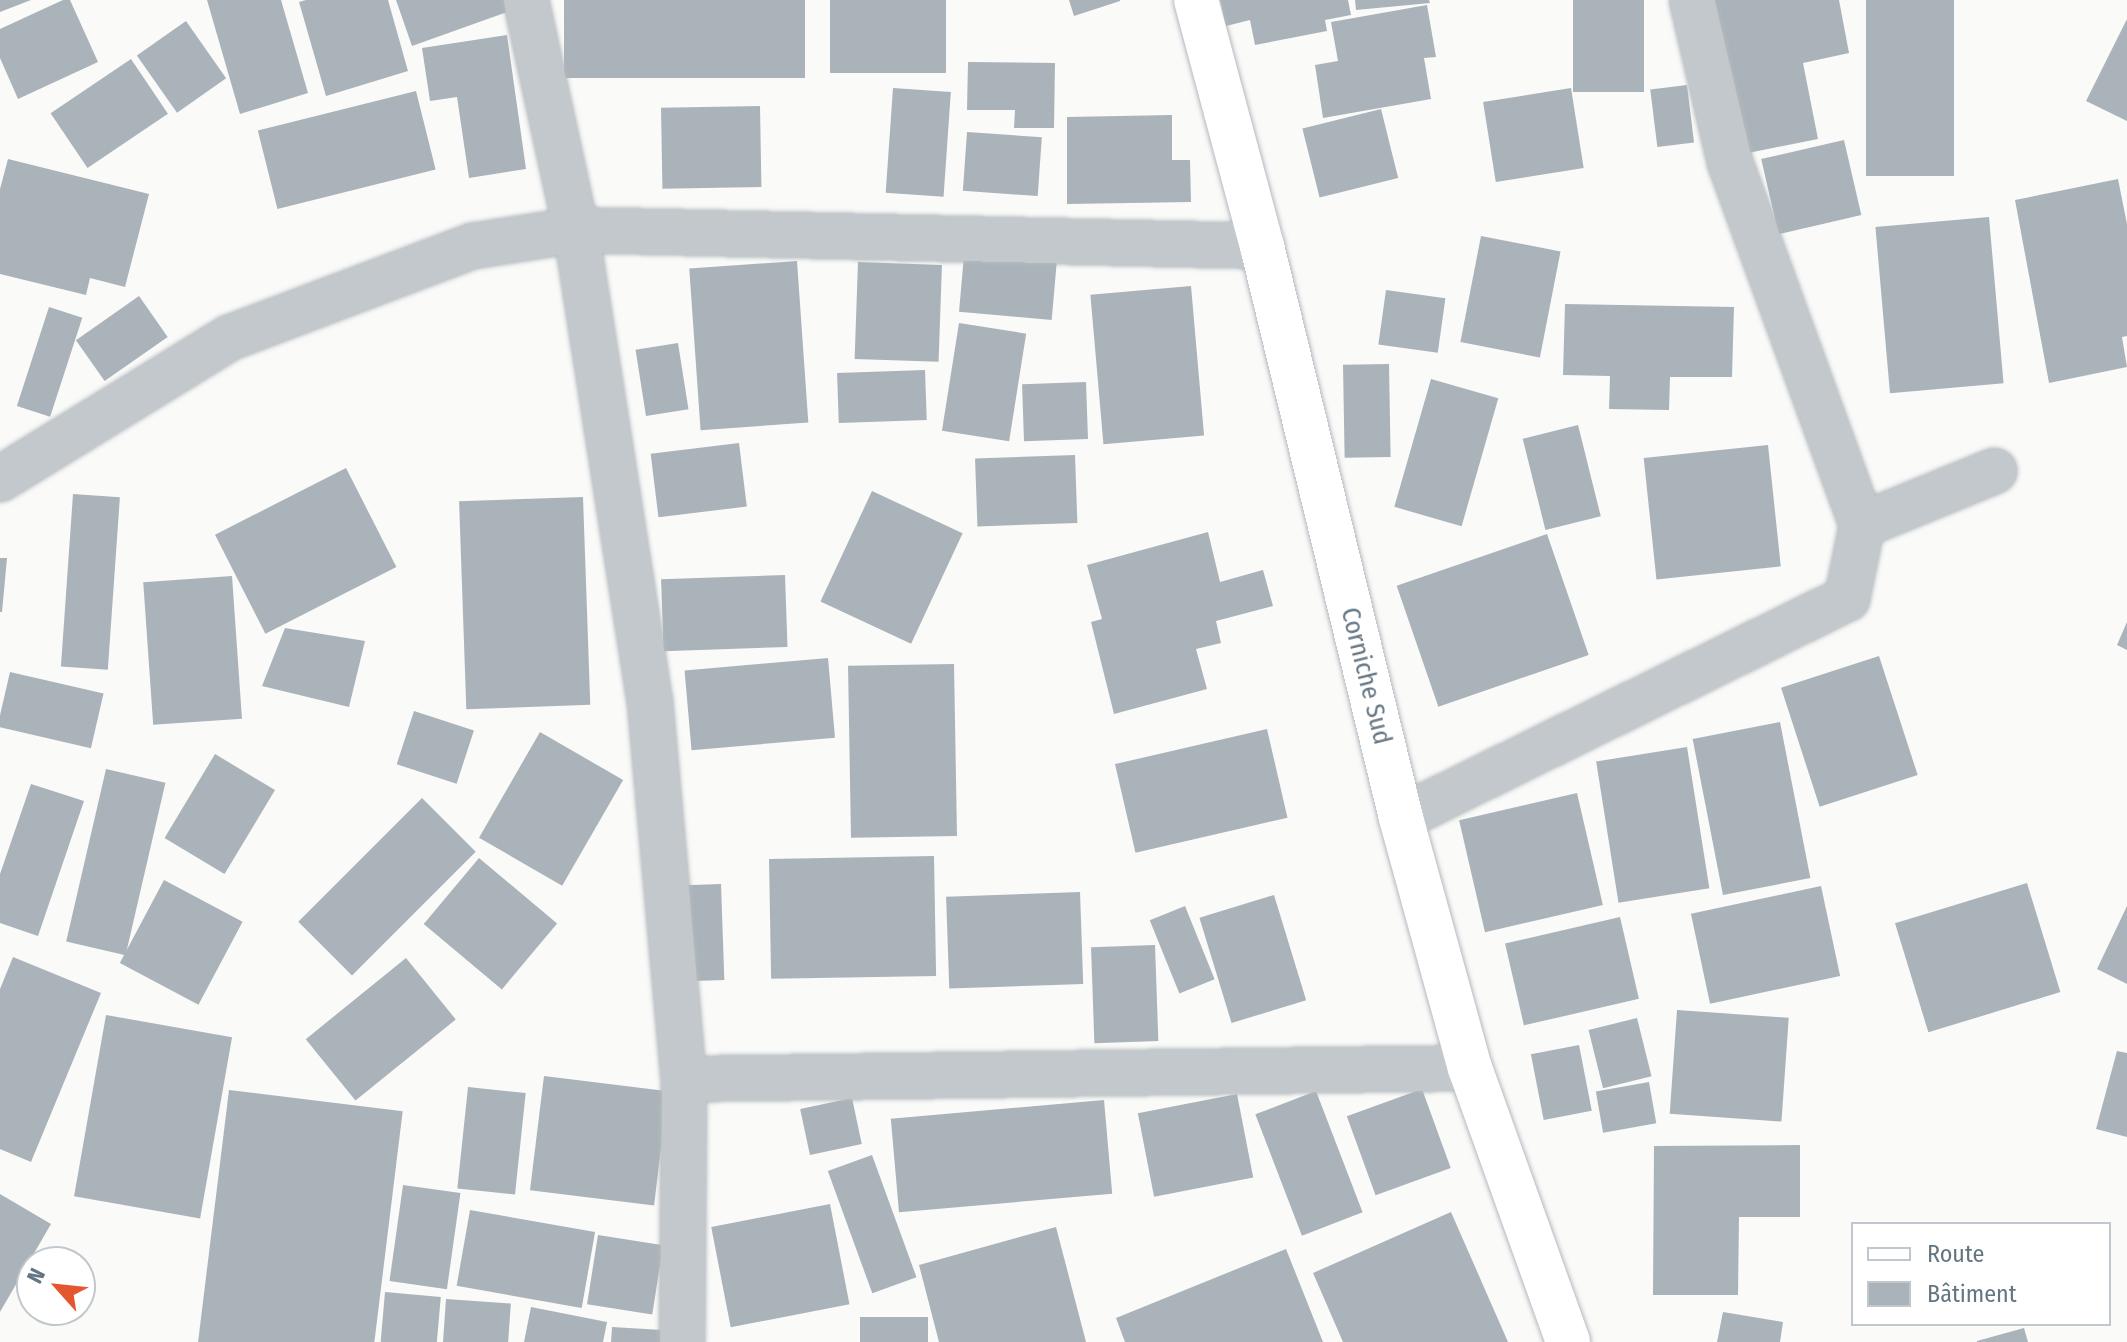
<!DOCTYPE html>
<html>
<head>
<meta charset="utf-8">
<style>
  body { margin:0 }
  #map { position:relative; width:2127px; height:1342px; overflow:hidden; background:#fafaf8; font-family:"Fira Sans Condensed",sans-serif }
  div>[style] { position:absolute }
  .building>* { inset:0; background:#aab3b9; transform-origin:0 0 }
  .roads { filter:drop-shadow(0 0 2px #b3babf) drop-shadow(0 0 2px #b3babf) }
  .minor>* { height:44px; margin:-22px; padding:0 22px; transform-origin:22px; border-radius:22px; background:#c3c8cc }
  .secondary>* { height:44px; margin:-22px; padding:0 22px; transform-origin:22px; border-radius:22px; background:#fff }
  span { translate:-50% -50%; white-space:nowrap; text-align:center; line-height:1.15; -webkit-text-stroke:8px #fff; paint-order:stroke }
  .street-label { font-size:26px; color:#657683 }
  .legend { position:absolute; left:1851px; top:1222px; width:260px; height:104px; box-sizing:border-box; background:#fff; border:2px solid #c1c8cd; margin:0; padding:10px 14px; list-style:none; font-size:24px; color:#657683 }
  .legend li { display:flex; align-items:center; gap:16px; height:40px }
  .legend b { width:40px; border:2px solid #c1c8cd }
  .north { position:absolute; left:16px; top:1246px; width:80px; height:80px; box-sizing:border-box; background:#fff; border:2px solid #c1c8cd; border-radius:50%; rotate:297deg; font-size:22px; font-weight:700; line-height:32px; text-align:center; color:#657683 }
  .north::after { content:''; display:block; margin:auto; width:28px; height:36px; background:#e4572e; clip-path:polygon(50% 0,100% 100%,50% 72%,0 100%) }
</style>
</head>
<body>
<div id="map">
  <div class="building">
    <i style="clip-path:polygon(0 0,31px 0,0 12px)"></i>
    <i style="clip-path:polygon(63px 0,70px 0,98px 62px,18px 99px,0 58px,0 29px)"></i>
    <i style="clip-path:polygon(207px 0,281px 0,308px 93px,240px 114px)"></i>
    <i style="clip-path:polygon(306px 0,388px 0,408px 71px,326px 96px,299px 2px)"></i>
    <i style="clip-path:polygon(396px 0,506px 0,510px 11px,412px 46px)"></i>
    <i style="left:564px;top:0;width:241px;height:78px"></i>
    <i style="left:830px;top:0;width:116px;height:73px"></i>
    <i style="clip-path:polygon(1069px 0,1120px 0,1120px 1px,1074px 16px)"></i>
    <i style="clip-path:polygon(1220px 0,1348px 0,1351px 15px,1325px 20px,1327px 31px,1255px 45px,1250px 20px,1226px 26px)"></i>
    <i style="clip-path:polygon(1355px 0,1429px 0,1430px 3px,1356px 10px)"></i>
    <i style="left:1573px;top:0;width:71px;height:92px"></i>
    <i style="clip-path:polygon(1713px 0,1839px 0,1849px 53px,1803px 63px,1818px 139px,1743px 154px)"></i>
    <i style="left:1866px;top:0;width:88px;height:176px"></i>
    <i style="clip-path:polygon(1427px 5px,1436px 57px,1424px 58px,1431px 99px,1323px 118px,1315px 65px,1338px 61px,1331px 22px)"></i>
    <i style="clip-path:polygon(2127px 19px,2127px 121px,2086px 101px)"></i>
    <i style="left:186px;top:21px;width:70px;height:60px;rotate:55deg"></i>
    <i style="clip-path:polygon(507px 35px,526px 169px,469px 178px,457px 97px,430px 101px,422px 48px)"></i>
    <i style="left:131px;top:59px;width:66px;height:97px;rotate:56deg"></i>
    <i style="clip-path:polygon(968px 62px,1055px 63px,1054px 128px,1014px 128px,1015px 110px,967px 110px)"></i>
    <i style="left:1687px;top:85px;width:58px;height:37px;rotate:83deg"></i>
    <i style="left:893px;top:88px;width:58px;height:105px;rotate:4deg"></i>
    <i style="left:1571px;top:88px;width:81px;height:89px;rotate:81deg"></i>
    <i style="left:416px;top:91px;width:81px;height:163px;rotate:76deg"></i>
    <i style="left:760px;top:106px;width:81px;height:99px;rotate:89deg"></i>
    <i style="left:1381px;top:109px;width:71px;height:81px;rotate:76deg"></i>
    <i style="clip-path:polygon(1172px 115px,1172px 160px,1190px 160px,1191px 202px,1067px 204px,1067px 117px)"></i>
    <i style="left:967px;top:132px;width:75px;height:59px;rotate:4deg"></i>
    <i style="left:1844px;top:140px;width:77px;height:85px;rotate:77deg"></i>
    <i style="clip-path:polygon(8px 159px,149px 194px,125px 287px,90px 278px,86px 295px,0 274px,0 189px)"></i>
    <i style="clip-path:polygon(2118px 179px,2127px 224px,2127px 336px,2122px 337px,2127px 367px,2049px 383px,2015px 200px)"></i>
    <i style="left:1989px;top:217px;width:167px;height:114px;rotate:85deg"></i>
    <i style="left:1481px;top:236px;width:81px;height:108px;rotate:11deg"></i>
    <i style="left:964px;top:255px;width:93px;height:57px;rotate:5deg"></i>
    <i style="left:797px;top:261px;width:162px;height:108px;rotate:86deg"></i>
    <i style="left:858px;top:262px;width:84px;height:97px;rotate:2deg"></i>
    <i style="left:1191px;top:286px;width:150px;height:101px;rotate:85deg"></i>
    <i style="left:1386px;top:290px;width:60px;height:55px;rotate:8deg"></i>
    <i style="left:139px;top:296px;width:50px;height:77px;rotate:55deg"></i>
    <i style="clip-path:polygon(1565px 304px,1734px 307px,1732px 377px,1670px 377px,1669px 410px,1609px 409px,1610px 376px,1563px 375px)"></i>
    <i style="left:49px;top:307px;width:35px;height:104px;rotate:18deg"></i>
    <i style="left:959px;top:323px;width:68px;height:109px;rotate:9deg"></i>
    <i style="left:678px;top:343px;width:67px;height:43px;rotate:81deg"></i>
    <i style="left:1389px;top:364px;width:93px;height:46px;rotate:89deg"></i>
    <i style="left:925px;top:370px;width:50px;height:88px;rotate:88deg"></i>
    <i style="left:1431px;top:379px;width:70px;height:133px;rotate:16deg"></i>
    <i style="left:1086px;top:382px;width:57px;height:64px;rotate:88deg"></i>
    <i style="left:1578px;top:425px;width:94px;height:57px;rotate:76deg"></i>
    <i style="left:739px;top:443px;width:64px;height:89px;rotate:83deg"></i>
    <i style="left:1768px;top:445px;width:122px;height:125px;rotate:84deg"></i>
    <i style="left:1075px;top:455px;width:68px;height:100px;rotate:88deg"></i>
    <i style="left:346px;top:468px;width:111px;height:147px;rotate:63deg"></i>
    <i style="left:872px;top:491px;width:100px;height:122px;rotate:25deg"></i>
    <i style="left:73px;top:494px;width:47px;height:173px;rotate:4deg"></i>
    <i style="left:583px;top:497px;width:208px;height:124px;rotate:88deg"></i>
    <i style="clip-path:polygon(1208px 532px,1220px 582px,1263px 570px,1273px 606px,1216px 621px,1221px 643px,1196px 649px,1207px 689px,1114px 714px,1091px 622px,1102px 619px,1087px 565px)"></i>
    <i style="left:1547px;top:534px;width:128px;height:159px;rotate:71deg"></i>
    <i style="clip-path:polygon(0 558px,7px 558px,2px 612px,0 612px)"></i>
    <i style="left:785px;top:575px;width:72px;height:124px;rotate:88deg"></i>
    <i style="left:232px;top:576px;width:143px;height:89px;rotate:86deg"></i>
    <i style="clip-path:polygon(2127px 622px,2127px 650px,2117px 645px)"></i>
    <i style="clip-path:polygon(285px 628px,365px 641px,349px 707px,262px 686px)"></i>
    <i style="left:1879px;top:656px;width:125px;height:103px;rotate:72deg"></i>
    <i style="left:828px;top:658px;width:80px;height:144px;rotate:85deg"></i>
    <i style="left:954px;top:664px;width:172px;height:106px;rotate:89deg"></i>
    <i style="left:10px;top:672px;width:96px;height:56px;rotate:13deg"></i>
    <i style="left:414px;top:711px;width:63px;height:56px;rotate:18deg"></i>
    <i style="left:1780px;top:722px;width:159px;height:89px;rotate:79deg"></i>
    <i style="left:1267px;top:729px;width:91px;height:156px;rotate:77deg"></i>
    <i style="left:540px;top:732px;width:96px;height:122px;rotate:30deg"></i>
    <i style="left:1687px;top:747px;width:143px;height:92px;rotate:81deg"></i>
    <i style="left:215px;top:754px;width:70px;height:98px;rotate:31deg"></i>
    <i style="left:106px;top:769px;width:61px;height:177px;rotate:13deg"></i>
    <i style="clip-path:polygon(31px 784px,84px 801px,38px 936px,0 923px,0 874px)"></i>
    <i style="left:1577px;top:793px;width:115px;height:121px;rotate:77deg"></i>
    <i style="left:422px;top:798px;width:76px;height:175px;rotate:45deg"></i>
    <i style="left:934px;top:856px;width:120px;height:165px;rotate:89deg"></i>
    <i style="left:479px;top:858px;width:102px;height:86px;rotate:40deg"></i>
    <i style="left:164px;top:880px;width:89px;height:94px;rotate:28deg"></i>
    <i style="left:2027px;top:883px;width:114px;height:138px;rotate:73deg"></i>
    <i style="left:721px;top:884px;width:96px;height:37px;rotate:88deg"></i>
    <i style="left:1821px;top:886px;width:92px;height:133px;rotate:78deg"></i>
    <i style="left:1080px;top:892px;width:92px;height:134px;rotate:88deg"></i>
    <i style="left:1274px;top:895px;width:110px;height:78px;rotate:73deg"></i>
    <i style="left:1185px;top:906px;width:79px;height:38px;rotate:68deg"></i>
    <i style="clip-path:polygon(2127px 906px,2127px 984px,2097px 969px)"></i>
    <i style="left:1620px;top:917px;width:84px;height:118px;rotate:77deg"></i>
    <i style="left:1155px;top:945px;width:96px;height:64px;rotate:88deg"></i>
    <i style="clip-path:polygon(13px 957px,101px 993px,31px 1162px,0 1149px,0 989px)"></i>
    <i style="left:406px;top:958px;width:79px;height:129px;rotate:51deg"></i>
    <i style="left:1677px;top:1010px;width:112px;height:104px;rotate:4deg"></i>
    <i style="left:106px;top:1015px;width:128px;height:184px;rotate:10deg"></i>
    <i style="left:1637px;top:1018px;width:60px;height:50px;rotate:76deg"></i>
    <i style="left:1579px;top:1045px;width:67px;height:49px;rotate:79deg"></i>
    <i style="clip-path:polygon(2117px 1051px,2127px 1053px,2127px 1137px,2096px 1129px)"></i>
    <i style="left:544px;top:1076px;width:125px;height:115px;rotate:7deg"></i>
    <i style="left:1649px;top:1082px;width:42px;height:54px;rotate:80deg"></i>
    <i style="left:468px;top:1087px;width:58px;height:102px;rotate:6deg"></i>
    <i style="left:1422px;top:1089px;width:84px;height:80px;rotate:70deg"></i>
    <i style="left:229px;top:1090px;width:175px;height:254px;rotate:7deg"></i>
    <i style="left:1316px;top:1091px;width:130px;height:65px;rotate:69deg"></i>
    <i style="left:1237px;top:1094px;width:85px;height:101px;rotate:79deg"></i>
    <i style="left:852px;top:1098px;width:47px;height:53px;rotate:78deg"></i>
    <i style="left:1104px;top:1100px;width:94px;height:214px;rotate:85deg"></i>
    <i style="clip-path:polygon(1800px 1145px,1800px 1217px,1739px 1217px,1738px 1295px,1653px 1295px,1654px 1146px)"></i>
    <i style="left:872px;top:1155px;width:130px;height:47px;rotate:70deg"></i>
    <i style="left:403px;top:1185px;width:58px;height:97px;rotate:8deg"></i>
    <i style="clip-path:polygon(0 1194px,51px 1224px,0 1312px)"></i>
    <i style="left:830px;top:1204px;width:102px;height:121px;rotate:79deg"></i>
    <i style="left:470px;top:1210px;width:127px;height:77px;rotate:10deg"></i>
    <i style="clip-path:polygon(1451px 1212px,1508px 1342px,1343px 1342px,1313px 1273px)"></i>
    <i style="clip-path:polygon(1056px 1227px,1086px 1342px,939px 1342px,919px 1265px)"></i>
    <i style="left:598px;top:1235px;width:66px;height:70px;rotate:9deg"></i>
    <i style="clip-path:polygon(1286px 1249px,1323px 1342px,1125px 1342px,1116px 1318px)"></i>
    <i style="left:385px;top:1292px;width:56px;height:50px;rotate:5deg"></i>
    <i style="left:446px;top:1299px;width:65px;height:43px;rotate:4deg"></i>
    <i style="clip-path:polygon(531px 1307px,607px 1322px,603px 1342px,524px 1342px)"></i>
    <i style="clip-path:polygon(1723px 1312px,1783px 1322px,1780px 1342px,1717px 1342px)"></i>
    <i style="left:928px;top:1317px;width:25px;height:68px;rotate:90deg"></i>
    <i style="clip-path:polygon(612px 1327px,662px 1330px,662px 1342px,611px 1342px)"></i>
    <i style="clip-path:polygon(2024px 1328px,2028px 1342px,1977px 1342px,1977px 1341px)"></i>
  </div>
  <div class="roads">
    <div class="minor">
      <i style="left:526px;top:0;width:235px;rotate:77.7deg"></i>
      <i style="left:576px;top:230px;width:477px;rotate:81.1deg"></i>
      <i style="left:650px;top:701px;width:380px;rotate:84.9deg"></i>
      <i style="left:684px;top:1079px;width:263px;rotate:90.4deg"></i>
      <i style="left:0;top:479px;width:269px;rotate:-31.6deg"></i>
      <i style="left:229px;top:338px;width:261px;rotate:-20.7deg"></i>
      <i style="left:473px;top:246px;width:104px;rotate:-8.8deg"></i>
      <i style="left:576px;top:230px;width:686px;rotate:1.34deg"></i>
      <i style="left:1862px;top:525px;width:143px;rotate:-22.2deg"></i>
      <i style="left:1401px;top:818px;width:497px;rotate:-26.2deg"></i>
      <i style="left:1847px;top:599px;width:76px;rotate:-78.5deg"></i>
      <i style="left:1862px;top:525px;width:386px;rotate:-110deg"></i>
      <i style="left:1730px;top:162px;width:166px;rotate:-103.2deg"></i>
      <i style="left:684px;top:1079px;width:786px;rotate:-0.8deg"></i>
    </div>
    <div class="secondary">
      <i style="left:1196px;top:0;width:255px;rotate:75deg"></i>
      <i style="left:1262px;top:246px;width:589px;rotate:76.34deg"></i>
      <i style="left:1401px;top:818px;width:259px;rotate:74.6deg"></i>
      <i style="left:1470px;top:1068px;width:291px;rotate:70.3deg"></i>
    </div>
  </div>
  <div class="street-label">
    <span style="left:1366px;top:676px;rotate:76deg">Corniche Sud</span>
  </div>
  <ul class="legend">
  <li><b style="height:10px;background:#fff"></b>Route</li>
  <li><b style="height:22px;background:#aab3b9"></b>Bâtiment</li>
  </ul>
  <div class="north">N</div>
</div>
</body>
</html>
